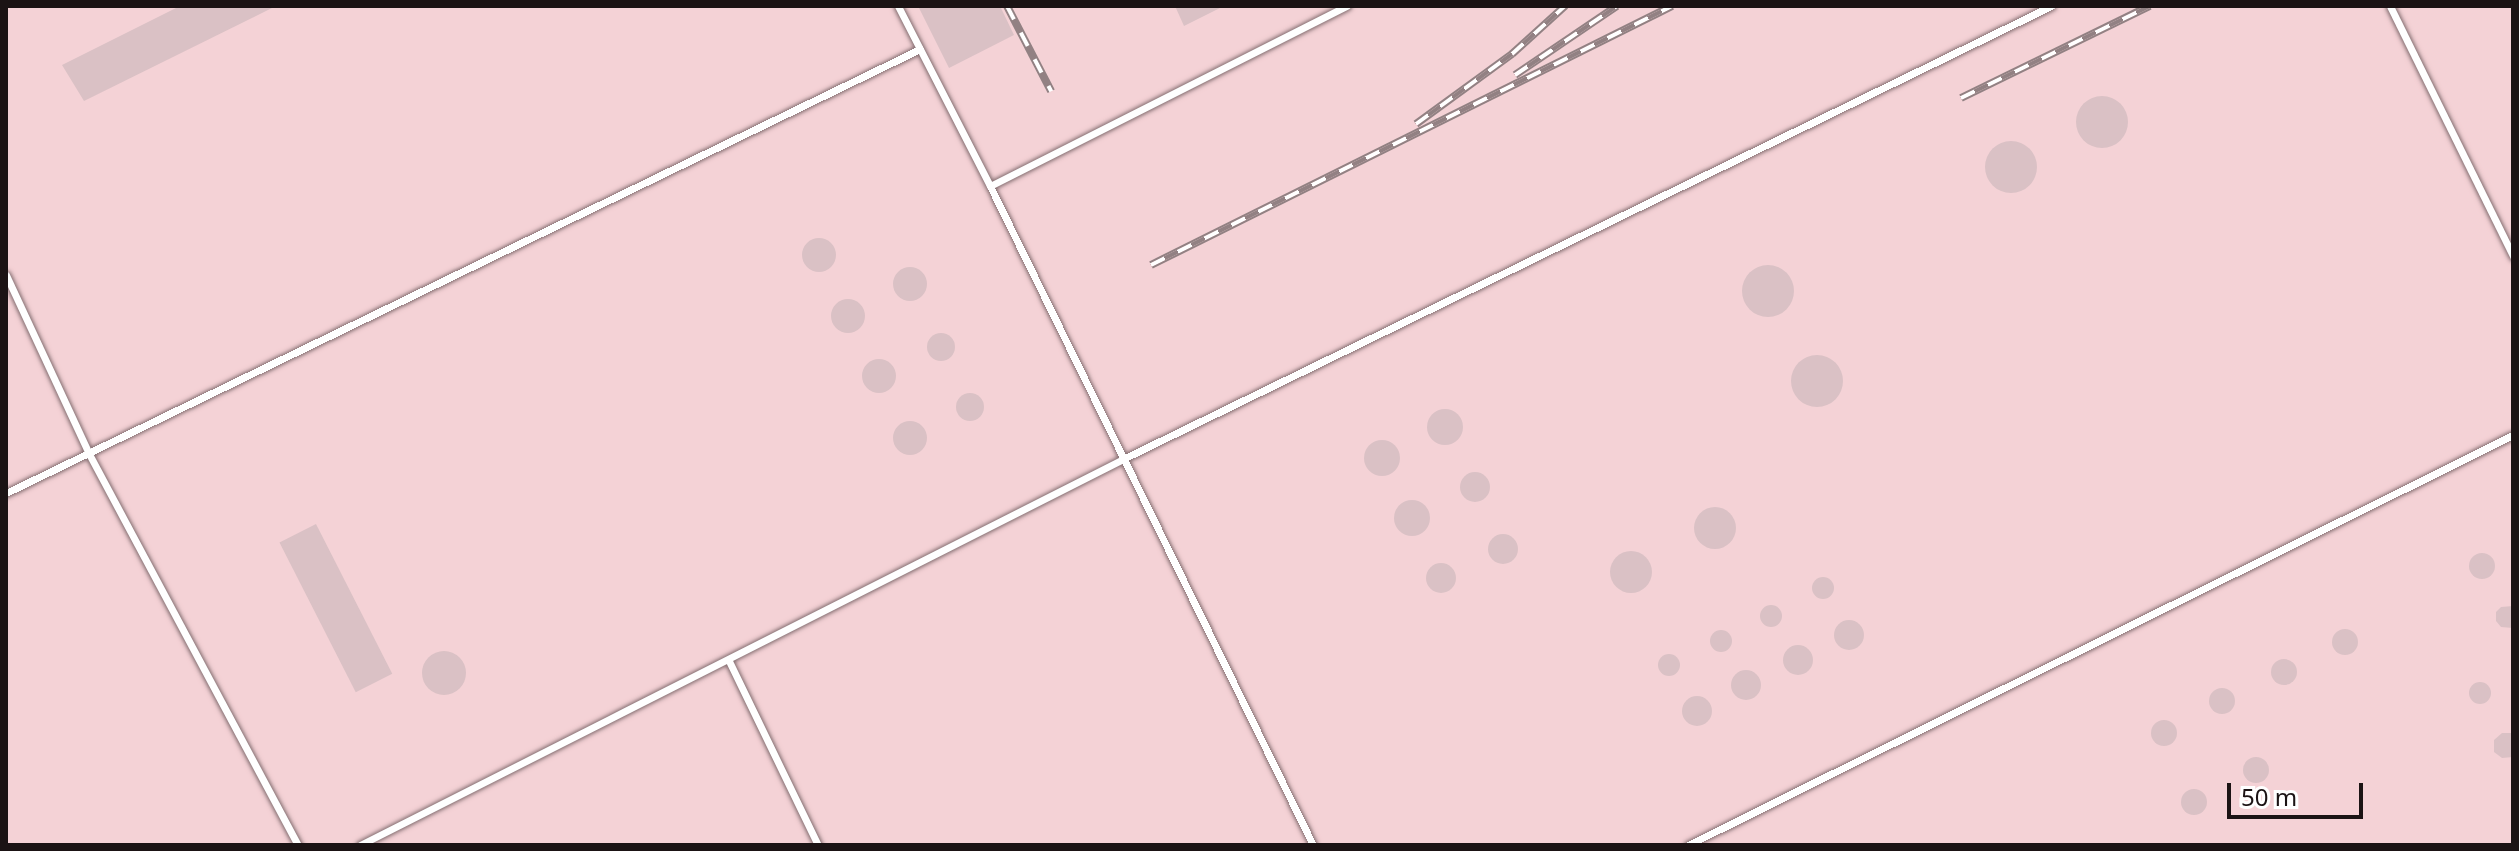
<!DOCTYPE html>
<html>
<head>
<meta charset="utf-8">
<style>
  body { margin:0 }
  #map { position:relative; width:2519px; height:851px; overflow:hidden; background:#fae0e3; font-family:"Noto Sans",sans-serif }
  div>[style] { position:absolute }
  .built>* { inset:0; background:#f4d2d6; transform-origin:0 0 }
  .building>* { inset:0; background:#dac1c5; transform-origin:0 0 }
  .round { border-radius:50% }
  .roads { filter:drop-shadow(0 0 2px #846e71) drop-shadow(0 0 2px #846e71) }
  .lane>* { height:7px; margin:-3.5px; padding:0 3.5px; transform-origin:3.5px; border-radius:3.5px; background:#fff }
  .rail>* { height:8px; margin-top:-4px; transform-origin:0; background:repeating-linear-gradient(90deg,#fff 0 15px,#928183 0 30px); box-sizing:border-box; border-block:2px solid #928183 }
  span { translate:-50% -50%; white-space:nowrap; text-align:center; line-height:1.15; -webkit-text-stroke:6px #fff; paint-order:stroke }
  .frame { position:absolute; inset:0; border:8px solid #1b1314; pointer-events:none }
  .scale { position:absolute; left:2227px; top:783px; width:136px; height:36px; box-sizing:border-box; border:4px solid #1b1314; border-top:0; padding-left:10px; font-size:24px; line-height:28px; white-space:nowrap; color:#1b1314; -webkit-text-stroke:6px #fff; paint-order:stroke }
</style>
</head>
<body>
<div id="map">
  <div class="built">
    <i style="left:6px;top:6px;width:2507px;height:839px"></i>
  </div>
  <div class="building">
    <i style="clip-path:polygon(180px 6px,276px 6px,84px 101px,62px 65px)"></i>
    <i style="clip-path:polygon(918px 6px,1000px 6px,1014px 35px,949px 68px)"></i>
    <i style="clip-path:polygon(1175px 6px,1224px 6px,1184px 26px)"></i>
    <i class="round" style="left:2076px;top:96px;width:52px;height:52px"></i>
    <i class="round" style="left:1985px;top:141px;width:52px;height:52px"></i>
    <i class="round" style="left:802px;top:238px;width:34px;height:34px"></i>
    <i class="round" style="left:1742px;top:265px;width:52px;height:52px"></i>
    <i class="round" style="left:893px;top:267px;width:34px;height:34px"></i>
    <i class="round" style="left:831px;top:299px;width:34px;height:34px"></i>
    <i class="round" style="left:927px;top:333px;width:28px;height:28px"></i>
    <i class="round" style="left:1791px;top:355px;width:52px;height:52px"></i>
    <i class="round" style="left:862px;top:359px;width:34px;height:34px"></i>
    <i class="round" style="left:956px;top:393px;width:28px;height:28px"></i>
    <i class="round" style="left:1427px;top:409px;width:36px;height:36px"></i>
    <i class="round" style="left:893px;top:421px;width:34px;height:34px"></i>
    <i class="round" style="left:1364px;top:440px;width:36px;height:36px"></i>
    <i class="round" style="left:1460px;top:472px;width:30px;height:30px"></i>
    <i class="round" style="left:1394px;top:500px;width:36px;height:36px"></i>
    <i class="round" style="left:1694px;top:507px;width:42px;height:42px"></i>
    <i style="left:316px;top:524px;width:168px;height:41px;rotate:63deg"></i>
    <i class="round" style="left:1488px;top:534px;width:30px;height:30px"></i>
    <i class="round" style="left:1610px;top:551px;width:42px;height:42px"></i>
    <i class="round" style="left:2469px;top:553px;width:26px;height:26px"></i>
    <i class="round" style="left:1426px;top:563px;width:30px;height:30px"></i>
    <i class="round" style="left:1812px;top:577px;width:22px;height:22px"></i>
    <i class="round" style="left:1760px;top:605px;width:22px;height:22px"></i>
    <i style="clip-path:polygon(2513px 606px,2513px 628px,2501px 627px,2496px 621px,2496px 612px,2501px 607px)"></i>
    <i class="round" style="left:1834px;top:620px;width:30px;height:30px"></i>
    <i class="round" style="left:2332px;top:629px;width:26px;height:26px"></i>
    <i class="round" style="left:1710px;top:630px;width:22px;height:22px"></i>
    <i class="round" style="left:1783px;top:645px;width:30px;height:30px"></i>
    <i class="round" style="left:422px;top:651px;width:44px;height:44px"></i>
    <i class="round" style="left:1658px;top:654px;width:22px;height:22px"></i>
    <i class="round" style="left:2271px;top:659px;width:26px;height:26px"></i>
    <i class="round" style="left:1731px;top:670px;width:30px;height:30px"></i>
    <i class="round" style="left:2469px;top:682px;width:22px;height:22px"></i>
    <i class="round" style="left:2209px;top:688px;width:26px;height:26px"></i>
    <i class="round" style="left:1682px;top:696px;width:30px;height:30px"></i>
    <i class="round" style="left:2151px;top:720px;width:26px;height:26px"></i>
    <i style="clip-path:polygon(2502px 733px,2513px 733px,2513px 757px,2502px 758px,2494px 752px,2494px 740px)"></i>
    <i class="round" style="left:2243px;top:757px;width:26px;height:26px"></i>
    <i class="round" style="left:2181px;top:789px;width:26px;height:26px"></i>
  </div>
  <div class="roads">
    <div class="lane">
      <i style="left:898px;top:6px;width:202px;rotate:62.9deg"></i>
      <i style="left:990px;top:186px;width:400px;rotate:-26.8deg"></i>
      <i style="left:2390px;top:6px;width:279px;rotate:63.8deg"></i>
      <i style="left:990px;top:186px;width:734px;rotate:63.89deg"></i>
      <i style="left:6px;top:275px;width:195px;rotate:65.1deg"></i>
      <i style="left:88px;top:452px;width:446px;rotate:61.9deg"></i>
      <i style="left:6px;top:493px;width:1016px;rotate:-25.91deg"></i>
      <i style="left:729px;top:661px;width:204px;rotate:64.2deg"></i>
      <i style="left:360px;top:845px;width:855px;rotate:-26.83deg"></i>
      <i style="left:1123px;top:459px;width:1033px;rotate:-26.02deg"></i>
      <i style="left:1688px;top:845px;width:921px;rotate:-26.43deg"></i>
    </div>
  </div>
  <div class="rail">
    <i style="left:1007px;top:6px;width:96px;rotate:62.6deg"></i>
    <i style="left:1515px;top:75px;width:123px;rotate:-34.1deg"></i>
    <i style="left:1961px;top:98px;width:210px;rotate:-26deg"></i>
    <i style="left:1416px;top:124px;width:119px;rotate:-36.1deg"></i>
    <i style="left:1512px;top:54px;width:72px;rotate:-42.2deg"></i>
    <i style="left:1151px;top:265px;width:582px;rotate:-26.43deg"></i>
  </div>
  <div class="frame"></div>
  <div class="scale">50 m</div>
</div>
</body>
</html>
